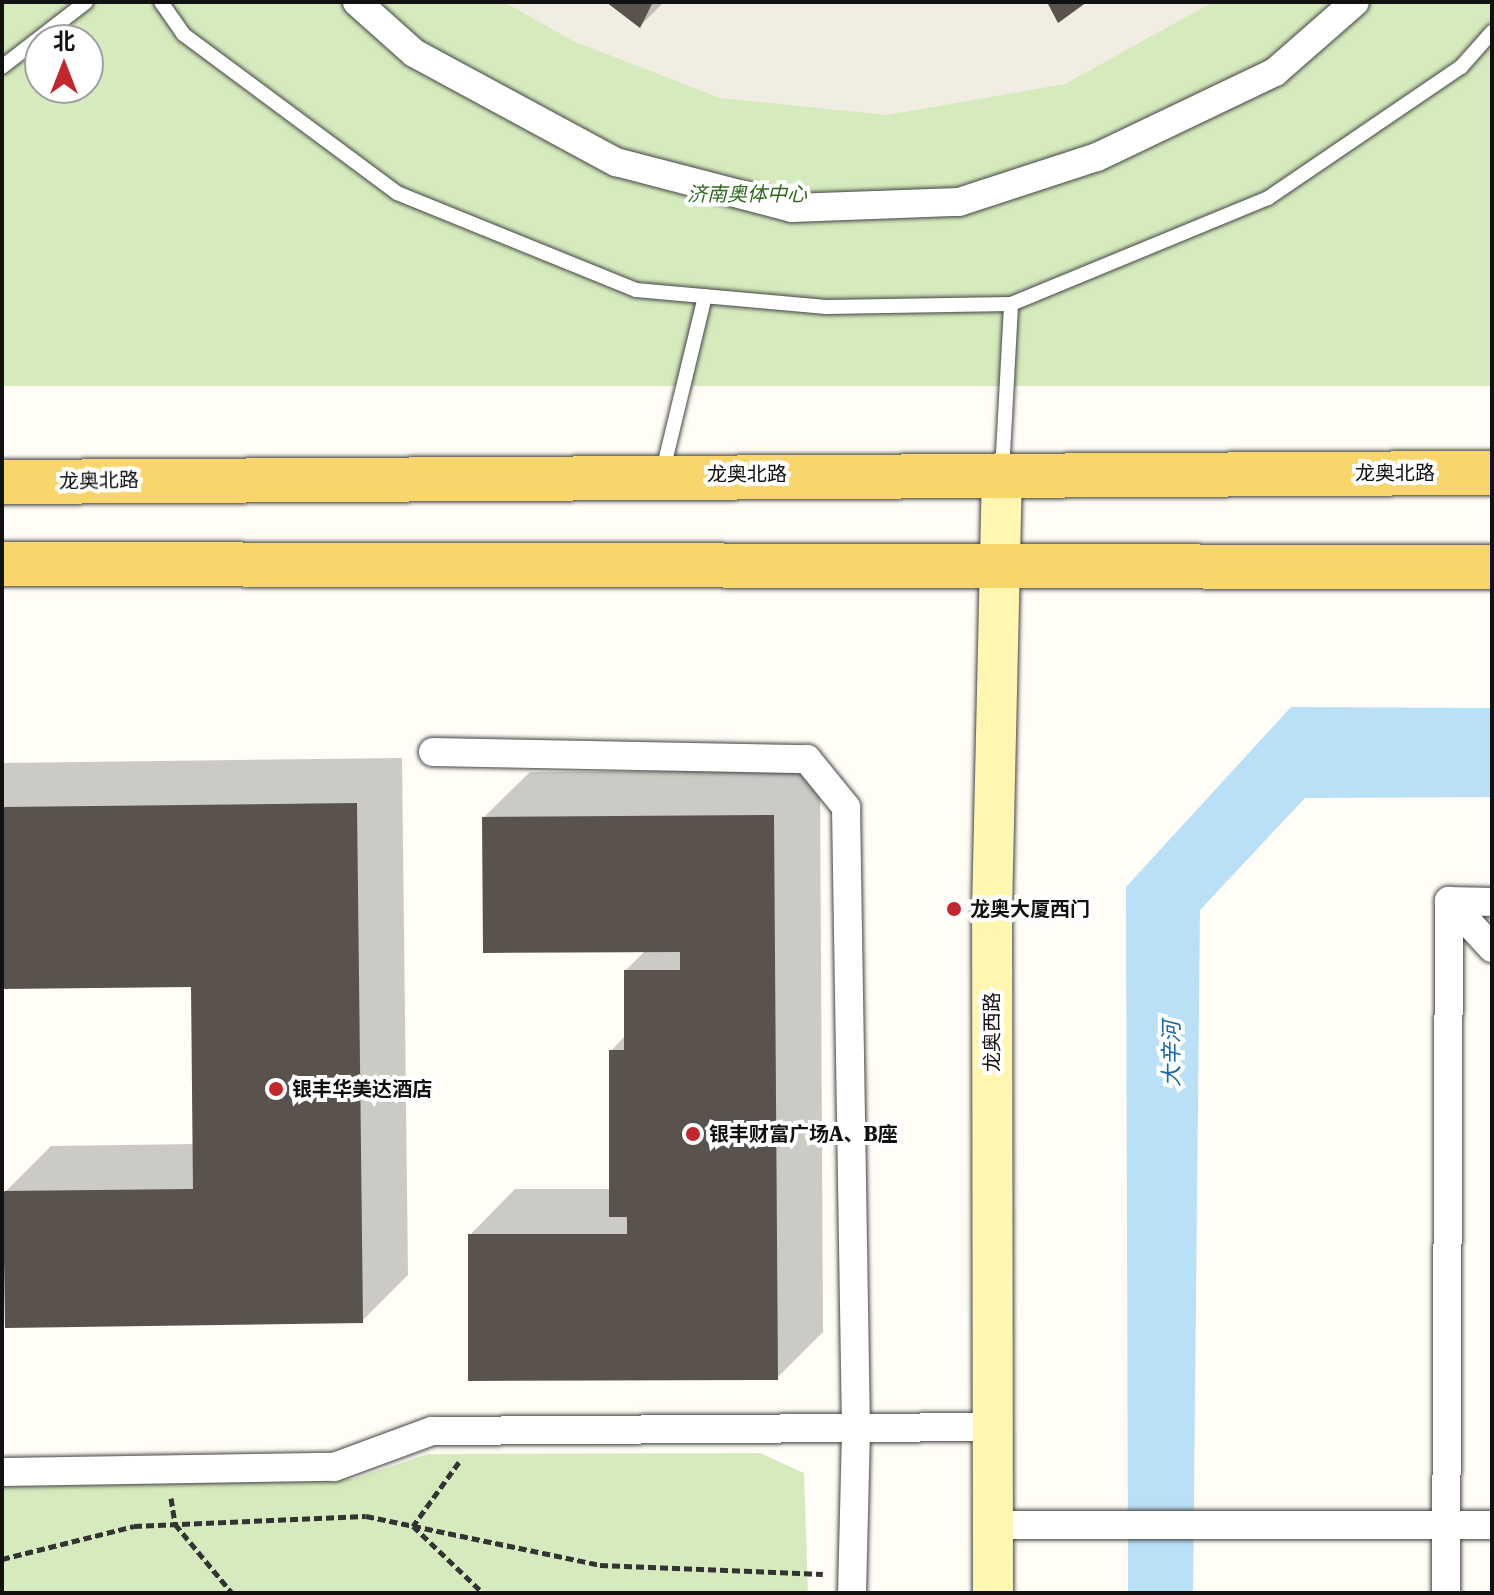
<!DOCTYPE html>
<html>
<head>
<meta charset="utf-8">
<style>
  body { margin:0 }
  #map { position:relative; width:1494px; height:1595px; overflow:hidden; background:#fffdf5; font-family:"Roboto Serif","Noto Sans SC",serif }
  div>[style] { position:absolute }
  .green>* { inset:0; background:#d5ebbd }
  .plaza>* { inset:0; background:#f1ede2 }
  .water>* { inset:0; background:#b9e0f7 }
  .shadow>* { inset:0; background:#0003 }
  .building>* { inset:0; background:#5a524d }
  .path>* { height:5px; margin-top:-2.5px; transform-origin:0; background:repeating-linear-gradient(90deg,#333 0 8px,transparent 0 12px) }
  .roads { filter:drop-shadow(0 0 2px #444) drop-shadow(0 0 2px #444) }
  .lane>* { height:14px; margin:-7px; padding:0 7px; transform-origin:7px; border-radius:7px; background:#fff }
  .street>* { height:28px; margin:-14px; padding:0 14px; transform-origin:14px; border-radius:14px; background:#fff }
  .secondary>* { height:40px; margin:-20px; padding:0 20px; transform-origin:20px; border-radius:20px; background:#fff6b0 }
  .primary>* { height:44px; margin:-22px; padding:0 22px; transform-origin:22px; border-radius:22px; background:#f9d66b }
  .dots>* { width:22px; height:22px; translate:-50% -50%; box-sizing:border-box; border:4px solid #fff; border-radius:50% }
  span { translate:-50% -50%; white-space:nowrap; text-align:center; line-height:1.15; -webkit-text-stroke:8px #fff; paint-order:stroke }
  .park-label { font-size:20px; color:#2f6b1f; font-style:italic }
  .street-label { font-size:20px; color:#111 }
  .poi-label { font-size:20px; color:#111; font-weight:700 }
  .left { translate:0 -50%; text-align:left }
  .water-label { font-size:22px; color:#1768a6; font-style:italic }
  .frame { position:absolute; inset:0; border:4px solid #111; pointer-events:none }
  .north { position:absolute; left:24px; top:24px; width:80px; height:80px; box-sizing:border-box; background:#fff; border:2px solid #a0a0a0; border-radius:50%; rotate:0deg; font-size:22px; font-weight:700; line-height:32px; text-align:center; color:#111 }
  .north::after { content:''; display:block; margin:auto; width:28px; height:36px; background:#c4262e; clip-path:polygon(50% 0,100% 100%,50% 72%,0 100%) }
</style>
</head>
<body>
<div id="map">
  <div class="green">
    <i style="clip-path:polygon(evenodd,2px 2px,1492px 2px,1492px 386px,2px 386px,2px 2px,40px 40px,88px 40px,88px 88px,40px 88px,40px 40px)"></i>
    <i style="clip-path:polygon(760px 1453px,804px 1473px,808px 1593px,2px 1593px,2px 1480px,353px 1479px,428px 1454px)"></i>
  </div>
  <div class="plaza">
    <i style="clip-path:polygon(504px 2px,606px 2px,640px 28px,653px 2px,1047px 2px,1059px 23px,1087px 2px,1213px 2px,1065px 84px,887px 115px,720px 98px,573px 41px)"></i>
  </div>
  <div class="water">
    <i style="clip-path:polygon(1291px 707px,1492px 708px,1492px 797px,1305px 798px,1200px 910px,1193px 1593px,1128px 1593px,1126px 887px)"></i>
  </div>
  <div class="shadow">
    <i style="clip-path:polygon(609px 2px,664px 2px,640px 26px)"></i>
    <i style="clip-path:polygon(402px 758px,408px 1275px,362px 1321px,5px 1192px,51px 1146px,195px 1144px,193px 985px,2px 987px,2px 763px)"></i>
    <i style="clip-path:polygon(820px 770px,823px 1332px,777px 1378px,470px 1235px,515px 1189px,611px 1189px,611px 1051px,626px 1035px,626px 970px,646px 950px,484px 817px,530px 772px)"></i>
  </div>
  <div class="building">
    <i style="clip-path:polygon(606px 2px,653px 2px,640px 28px)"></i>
    <i style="clip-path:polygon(1047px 2px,1087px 2px,1058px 23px)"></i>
    <i style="clip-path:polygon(357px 803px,363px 1323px,5px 1328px,3px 1191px,193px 1189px,191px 987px,2px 989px,2px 807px)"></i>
    <i style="clip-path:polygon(774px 815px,778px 1380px,468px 1381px,468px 1234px,627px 1234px,627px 1217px,609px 1217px,609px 1050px,624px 1050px,624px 970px,680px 970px,680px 952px,483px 953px,482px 817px)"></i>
  </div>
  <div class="path">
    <i style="left:459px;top:1462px;width:79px;rotate:125.7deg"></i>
    <i style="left:413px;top:1526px;width:97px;rotate:43.7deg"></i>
    <i style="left:171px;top:1498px;width:26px;rotate:81deg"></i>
    <i style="left:175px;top:1524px;width:89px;rotate:50.4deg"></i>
    <i style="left:2px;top:1559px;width:136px;rotate:-14deg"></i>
    <i style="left:134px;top:1526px;width:232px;rotate:-2.5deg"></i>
    <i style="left:366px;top:1516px;width:239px;rotate:11.8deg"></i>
    <i style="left:600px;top:1565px;width:223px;rotate:2.3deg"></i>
  </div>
  <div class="roads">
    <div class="lane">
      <i style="left:161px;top:2px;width:39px;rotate:55deg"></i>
      <i style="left:183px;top:34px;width:267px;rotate:36.6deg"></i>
      <i style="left:397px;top:193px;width:258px;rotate:22.1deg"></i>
      <i style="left:636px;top:290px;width:191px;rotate:5.1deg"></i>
      <i style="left:826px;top:307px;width:185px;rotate:-0.9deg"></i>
      <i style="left:1011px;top:304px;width:278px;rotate:-22.4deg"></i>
      <i style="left:1268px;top:198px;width:233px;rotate:-34.2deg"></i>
      <i style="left:1461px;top:67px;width:47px;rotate:-48.5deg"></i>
      <i style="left:2px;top:67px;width:106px;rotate:-37.7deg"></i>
      <i style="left:1002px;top:472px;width:168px;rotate:-86.9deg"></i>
      <i style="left:662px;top:474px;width:183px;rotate:-76.4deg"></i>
    </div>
    <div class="street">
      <i style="left:357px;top:2px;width:76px;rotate:41.8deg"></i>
      <i style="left:414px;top:53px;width:230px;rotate:28.4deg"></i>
      <i style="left:616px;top:162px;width:182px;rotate:14.6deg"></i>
      <i style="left:792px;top:208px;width:167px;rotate:-2.1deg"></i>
      <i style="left:959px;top:202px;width:145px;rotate:-18.1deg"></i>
      <i style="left:1097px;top:157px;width:197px;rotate:-25.5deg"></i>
      <i style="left:1275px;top:72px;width:106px;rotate:-41.2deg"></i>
      <i style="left:433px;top:752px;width:374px;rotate:1.1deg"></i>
      <i style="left:807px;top:759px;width:62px;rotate:50.9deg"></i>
      <i style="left:846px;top:807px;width:624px;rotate:89.08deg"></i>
      <i style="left:856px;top:1431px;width:162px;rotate:91.4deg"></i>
      <i style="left:1449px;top:901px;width:64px;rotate:47.5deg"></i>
      <i style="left:2px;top:1472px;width:332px;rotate:-0.9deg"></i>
      <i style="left:334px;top:1467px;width:104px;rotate:-20.2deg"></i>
      <i style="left:432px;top:1431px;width:561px;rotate:-0.41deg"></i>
      <i style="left:994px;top:1525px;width:498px"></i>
      <i style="left:1446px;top:1593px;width:692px;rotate:-89.75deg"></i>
      <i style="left:1449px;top:901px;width:43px;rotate:1.3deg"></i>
    </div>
    <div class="secondary">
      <i style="left:993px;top:1593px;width:682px;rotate:-90.08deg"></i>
      <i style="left:992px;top:911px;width:439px;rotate:-88.7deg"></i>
    </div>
    <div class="primary">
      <i style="left:2px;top:482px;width:1490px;rotate:-0.35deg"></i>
      <i style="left:2px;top:564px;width:1490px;rotate:0.12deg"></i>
    </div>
  </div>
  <div class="dots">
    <i style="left:954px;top:909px;background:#c4262e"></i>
    <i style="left:276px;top:1089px;background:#c4262e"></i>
    <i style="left:693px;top:1134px;background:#c4262e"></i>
  </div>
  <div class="park-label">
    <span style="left:747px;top:194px">济南奥体中心</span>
  </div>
  <div class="street-label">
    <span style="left:1395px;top:473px">龙奥北路</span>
    <span style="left:747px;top:474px">龙奥北路</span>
    <span style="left:99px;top:481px;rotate:-1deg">龙奥北路</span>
    <span style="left:992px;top:1032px;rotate:-90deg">龙奥西路</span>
  </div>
  <div class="poi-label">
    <span class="left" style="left:970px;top:909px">龙奥大厦西门</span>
    <span class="left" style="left:292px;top:1089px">银丰华美达酒店</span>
    <span class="left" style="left:709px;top:1134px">银丰财富广场A、B座</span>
  </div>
  <div class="water-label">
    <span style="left:1172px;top:1054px;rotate:-90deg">大辛河</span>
  </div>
  <div class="frame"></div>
  <div class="north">北</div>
</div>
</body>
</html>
